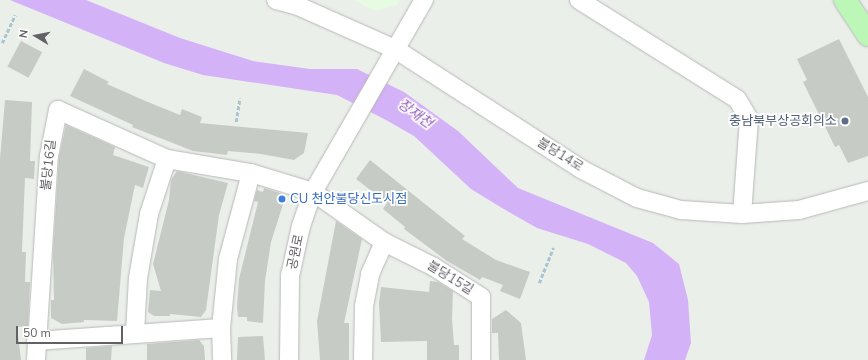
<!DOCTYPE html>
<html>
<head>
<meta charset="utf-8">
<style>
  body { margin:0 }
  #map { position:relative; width:868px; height:360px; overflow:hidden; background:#eaf0e9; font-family:"Nunito Sans","Noto Sans KR",sans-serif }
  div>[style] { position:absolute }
  .commercial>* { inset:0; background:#e7fbe3 }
  .water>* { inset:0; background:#d4b2f7 }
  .building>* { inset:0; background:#c6ccc5; transform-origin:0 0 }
  .path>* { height:2.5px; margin-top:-1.25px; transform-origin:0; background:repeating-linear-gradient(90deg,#aac4d1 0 4px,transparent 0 6px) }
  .roads { filter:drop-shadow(0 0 1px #b9b6bb) drop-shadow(0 0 1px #b9b6bb) }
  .minor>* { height:18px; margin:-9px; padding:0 9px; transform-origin:9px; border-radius:9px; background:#fff }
  .major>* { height:22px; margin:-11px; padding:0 11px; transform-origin:11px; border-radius:11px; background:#bdf7b7 }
  .dots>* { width:11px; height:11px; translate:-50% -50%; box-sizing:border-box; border:2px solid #fff; border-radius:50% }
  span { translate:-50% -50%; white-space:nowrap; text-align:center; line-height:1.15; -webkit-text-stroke:3.5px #fff; paint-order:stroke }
  .service-label { font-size:13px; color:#4e5e75 }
  .right { translate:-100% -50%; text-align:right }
  .street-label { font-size:13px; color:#646067 }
  .shop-label { font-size:13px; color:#366cbe }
  .left { translate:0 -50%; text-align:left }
  .water-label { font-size:14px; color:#8f56b9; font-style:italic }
  .north { position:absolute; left:16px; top:16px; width:40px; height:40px; -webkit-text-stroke:3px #fff; paint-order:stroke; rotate:280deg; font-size:11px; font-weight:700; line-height:16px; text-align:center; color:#646067 }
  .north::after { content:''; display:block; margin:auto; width:14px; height:18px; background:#646067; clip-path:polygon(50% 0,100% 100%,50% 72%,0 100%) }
  .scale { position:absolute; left:16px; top:326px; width:107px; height:18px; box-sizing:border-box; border:2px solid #646067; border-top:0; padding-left:5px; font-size:12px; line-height:14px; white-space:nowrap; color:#646067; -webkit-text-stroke:3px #fff; paint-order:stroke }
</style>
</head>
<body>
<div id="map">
  <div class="commercial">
    <i style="clip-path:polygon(354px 0,400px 0,397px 5px,375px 11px)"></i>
  </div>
  <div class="water">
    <i style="clip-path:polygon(10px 0,86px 0,180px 38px,253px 61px,310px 69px,357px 69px,404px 92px,458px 131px,518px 188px,653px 243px,679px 264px,688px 300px,691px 343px,685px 360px,644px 360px,652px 335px,649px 302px,637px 276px,626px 263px,588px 244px,537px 228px,502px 208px,471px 189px,414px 136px,386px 120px,337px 95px,203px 75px,164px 63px)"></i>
  </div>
  <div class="building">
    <i style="clip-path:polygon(839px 39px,868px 97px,868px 156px,848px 163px,839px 145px,835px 147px,803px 82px,807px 80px,797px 59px)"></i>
    <i style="left:21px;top:41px;width:24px;height:29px;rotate:28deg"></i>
    <i style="clip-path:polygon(84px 69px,109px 82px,107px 84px,143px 100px,180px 115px,182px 109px,202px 117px,200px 123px,308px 133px,304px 153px,294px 160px,261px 154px,228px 151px,227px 155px,193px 151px,132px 127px,133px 125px,70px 96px)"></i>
    <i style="clip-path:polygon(5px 100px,32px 102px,30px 161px,35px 161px,34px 179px,25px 178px,22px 252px,26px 252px,25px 282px,30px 282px,28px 326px,17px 327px,21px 360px,0 360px,0 159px)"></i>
    <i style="clip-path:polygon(66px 125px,115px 147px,113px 155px,149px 167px,143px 188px,135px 185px,124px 238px,117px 321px,84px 320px,84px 322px,62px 324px,51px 318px,51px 300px,54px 300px,53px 254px,59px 157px)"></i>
    <i style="clip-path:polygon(370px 160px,465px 236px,462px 239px,496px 260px,530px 272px,520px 299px,500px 291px,503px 285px,482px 277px,480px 280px,447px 261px,404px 229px,405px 227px,383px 209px,387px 203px,356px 179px)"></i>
    <i style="clip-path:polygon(177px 171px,228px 183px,219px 215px,206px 310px,201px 317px,170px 314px,170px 316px,154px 316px,148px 312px,150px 290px,161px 291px,153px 264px,169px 200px,171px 180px)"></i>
    <i style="clip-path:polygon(264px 188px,286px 195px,271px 242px,265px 281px,263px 323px,247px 321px,247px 317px,238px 317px,237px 307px,239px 279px,258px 202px,254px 201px,257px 190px,263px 192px)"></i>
    <i style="clip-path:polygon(336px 221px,362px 239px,344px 323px,349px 323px,349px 360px,320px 360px,317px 321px)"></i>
    <i style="clip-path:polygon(430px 281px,438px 282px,453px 291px,452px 319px,454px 345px,459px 345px,459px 360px,427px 360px,427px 341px,381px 342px,379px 303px,381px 287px,429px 292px)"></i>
    <i style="clip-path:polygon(506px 310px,521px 323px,526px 360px,499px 360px,498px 333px,492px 333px,492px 319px)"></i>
    <i style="clip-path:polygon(263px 336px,265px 360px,237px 360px,238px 337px)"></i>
    <i style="clip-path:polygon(199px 340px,204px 346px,205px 360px,147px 360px,147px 344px)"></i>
    <i style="clip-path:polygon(112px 346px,111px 360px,86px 360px,86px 348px)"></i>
  </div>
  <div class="path">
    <i style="left:2px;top:43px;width:31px;rotate:-65deg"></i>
    <i style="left:236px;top:122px;width:24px;rotate:-81deg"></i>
    <i style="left:539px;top:283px;width:38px;rotate:-68deg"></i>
  </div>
  <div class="roads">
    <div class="minor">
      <i style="left:276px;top:0;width:23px;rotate:15deg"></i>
      <i style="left:298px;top:6px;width:106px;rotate:23.9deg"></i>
      <i style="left:395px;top:49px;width:221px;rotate:32.8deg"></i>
      <i style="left:581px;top:169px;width:63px;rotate:27.4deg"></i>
      <i style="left:637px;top:198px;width:46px;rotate:15.3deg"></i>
      <i style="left:681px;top:210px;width:61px;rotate:3.8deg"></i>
      <i style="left:742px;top:214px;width:57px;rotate:-4deg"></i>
      <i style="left:799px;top:210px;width:72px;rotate:-15.4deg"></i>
      <i style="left:579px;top:0;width:186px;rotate:32.1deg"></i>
      <i style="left:737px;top:99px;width:23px;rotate:59deg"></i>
      <i style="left:749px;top:119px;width:95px;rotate:94.2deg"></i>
      <i style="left:221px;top:328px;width:69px;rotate:-84.2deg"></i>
      <i style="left:228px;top:259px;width:89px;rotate:-75deg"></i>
      <i style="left:135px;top:333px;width:55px;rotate:-86.9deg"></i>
      <i style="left:138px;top:278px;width:65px;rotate:-80.2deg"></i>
      <i style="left:149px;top:214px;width:58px;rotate:-71.9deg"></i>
      <i style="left:36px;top:341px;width:185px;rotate:-4deg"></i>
      <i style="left:221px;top:328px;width:32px;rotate:88deg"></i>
      <i style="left:36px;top:360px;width:204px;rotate:-86.4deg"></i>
      <i style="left:49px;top:156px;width:47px;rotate:-78.9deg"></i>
      <i style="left:58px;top:110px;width:120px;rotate:24.2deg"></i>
      <i style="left:167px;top:159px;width:85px;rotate:9.5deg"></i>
      <i style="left:251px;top:173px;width:65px;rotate:17deg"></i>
      <i style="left:313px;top:192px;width:87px;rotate:35.2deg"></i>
      <i style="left:384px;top:242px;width:56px;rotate:26.6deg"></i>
      <i style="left:434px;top:267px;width:56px;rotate:32.6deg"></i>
      <i style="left:481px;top:297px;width:63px;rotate:90deg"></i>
      <i style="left:289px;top:360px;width:84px;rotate:-89.3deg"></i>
      <i style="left:290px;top:276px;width:51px;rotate:-77.6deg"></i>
      <i style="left:301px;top:226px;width:36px;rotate:-71deg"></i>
      <i style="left:313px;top:192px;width:222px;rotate:-60deg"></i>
      <i style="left:363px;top:360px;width:54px;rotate:-88.9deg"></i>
      <i style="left:364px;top:306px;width:33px;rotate:-79deg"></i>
      <i style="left:370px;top:274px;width:35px;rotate:-66deg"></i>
    </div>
    <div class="major">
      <i style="left:845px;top:0;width:42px;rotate:56.7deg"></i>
    </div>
  </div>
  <div class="dots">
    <i style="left:845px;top:121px;background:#5c6f8a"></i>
    <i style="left:282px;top:199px;background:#3f7fe0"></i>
  </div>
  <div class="service-label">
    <span class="right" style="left:837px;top:121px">충남북부상공회의소</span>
  </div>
  <div class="street-label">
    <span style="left:560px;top:155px;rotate:32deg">불당14로</span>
    <span style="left:49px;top:165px;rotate:-84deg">불당16길</span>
    <span style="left:296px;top:252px;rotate:-78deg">공원로</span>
    <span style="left:450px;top:278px;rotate:32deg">불당15길</span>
  </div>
  <div class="shop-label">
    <span class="left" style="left:290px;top:199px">CU 천안불당신도시점</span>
  </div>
  <div class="water-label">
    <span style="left:415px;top:114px;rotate:36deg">장재천</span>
  </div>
  <div class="north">N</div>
  <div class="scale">50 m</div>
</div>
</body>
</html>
